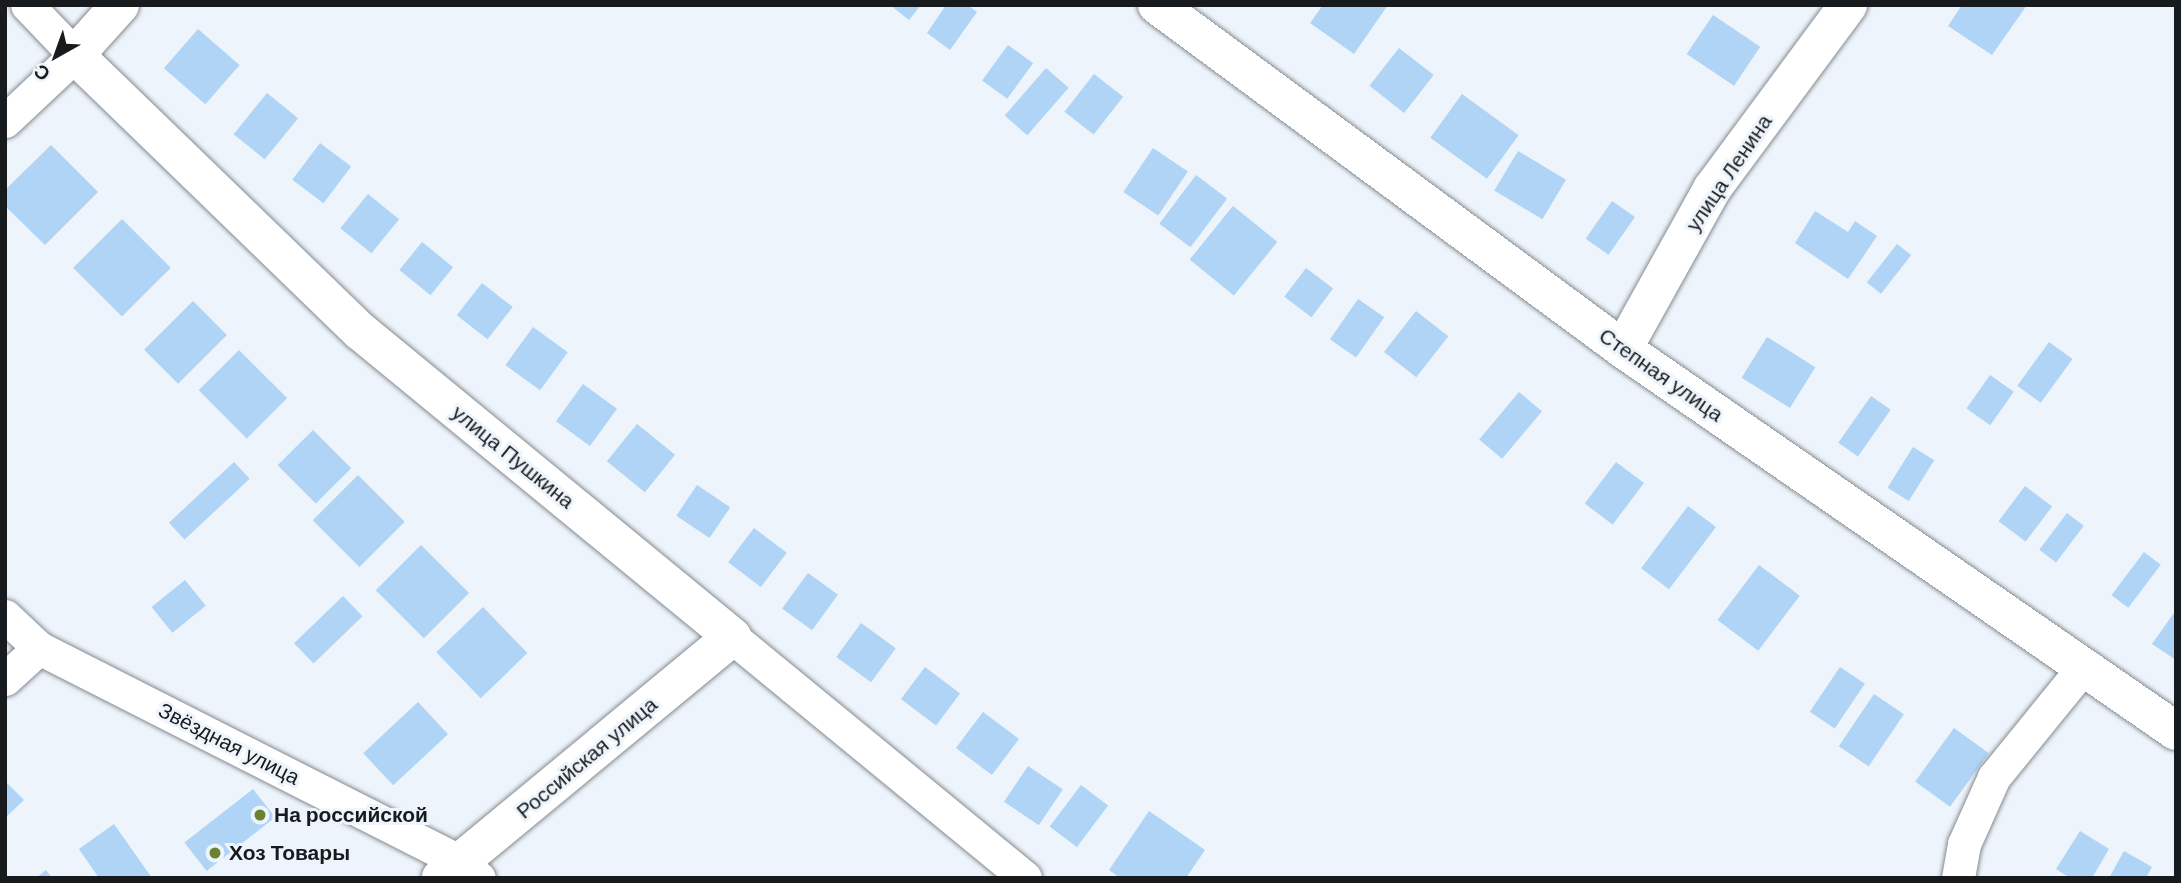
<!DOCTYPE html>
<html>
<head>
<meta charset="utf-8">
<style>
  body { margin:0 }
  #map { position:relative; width:2181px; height:883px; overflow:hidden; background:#edf4fb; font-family:"DM Sans",sans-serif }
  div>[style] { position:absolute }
  .building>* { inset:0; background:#afd4f5; transform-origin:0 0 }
  .roads { filter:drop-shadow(0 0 2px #858b91) drop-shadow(0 0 2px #858b91) }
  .minor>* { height:33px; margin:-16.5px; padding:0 16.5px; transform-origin:16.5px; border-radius:16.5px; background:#fff }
  .tertiary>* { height:38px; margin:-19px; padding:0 19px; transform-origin:19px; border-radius:19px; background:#fff }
  .dots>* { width:19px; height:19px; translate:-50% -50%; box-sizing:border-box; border:4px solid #edf4fb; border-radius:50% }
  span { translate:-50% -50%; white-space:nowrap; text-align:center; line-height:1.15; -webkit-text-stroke:6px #edf4fb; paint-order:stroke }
  .street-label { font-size:21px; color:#181b1d }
  .poi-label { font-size:21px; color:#181b1d; font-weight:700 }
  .left { translate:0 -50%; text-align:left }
  .frame { position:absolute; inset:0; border:7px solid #181b1d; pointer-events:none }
  .north { position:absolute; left:21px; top:21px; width:70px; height:70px; -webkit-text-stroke:5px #edf4fb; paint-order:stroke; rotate:220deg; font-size:19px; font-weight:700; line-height:28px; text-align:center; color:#181b1d }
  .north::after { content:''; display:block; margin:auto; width:24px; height:32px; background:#181b1d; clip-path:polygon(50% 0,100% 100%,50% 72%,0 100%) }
</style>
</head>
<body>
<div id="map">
  <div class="building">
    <i style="clip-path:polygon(890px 5px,921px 5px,909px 20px)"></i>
    <i style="clip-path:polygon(946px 5px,968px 5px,977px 12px,950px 50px,927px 33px)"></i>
    <i style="clip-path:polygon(1323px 5px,1388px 5px,1354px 54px,1310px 23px)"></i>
    <i style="clip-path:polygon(1962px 5px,2027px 5px,1992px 55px,1948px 26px)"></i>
    <i style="left:1713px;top:15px;width:57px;height:47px;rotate:34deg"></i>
    <i style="left:198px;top:29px;width:55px;height:52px;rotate:41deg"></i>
    <i style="left:1008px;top:45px;width:31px;height:44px;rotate:36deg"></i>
    <i style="left:1399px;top:48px;width:44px;height:48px;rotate:38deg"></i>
    <i style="left:1046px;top:68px;width:30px;height:63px;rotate:41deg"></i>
    <i style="left:1094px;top:74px;width:37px;height:48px;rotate:38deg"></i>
    <i style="left:267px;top:93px;width:40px;height:53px;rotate:39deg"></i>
    <i style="left:1462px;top:94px;width:70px;height:54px;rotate:36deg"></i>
    <i style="left:320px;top:143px;width:39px;height:46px;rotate:37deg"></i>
    <i style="clip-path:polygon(51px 145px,98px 192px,45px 245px,5px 206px,5px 190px)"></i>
    <i style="left:1153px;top:148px;width:42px;height:53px;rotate:34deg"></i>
    <i style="left:1518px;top:151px;width:56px;height:46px;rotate:31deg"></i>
    <i style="left:1196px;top:175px;width:39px;height:61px;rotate:37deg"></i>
    <i style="left:368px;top:194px;width:40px;height:44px;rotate:39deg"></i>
    <i style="left:1612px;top:201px;width:28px;height:46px;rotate:35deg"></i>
    <i style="left:1233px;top:206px;width:57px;height:69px;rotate:39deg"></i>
    <i style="clip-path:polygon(1815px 211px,1848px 232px,1855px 221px,1877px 236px,1848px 279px,1795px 243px)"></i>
    <i style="left:122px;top:219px;width:69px;height:69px;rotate:45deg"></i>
    <i style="left:422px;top:242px;width:40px;height:36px;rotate:39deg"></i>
    <i style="left:1897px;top:244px;width:18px;height:49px;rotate:38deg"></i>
    <i style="left:1306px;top:268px;width:34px;height:36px;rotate:37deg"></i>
    <i style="left:482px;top:283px;width:39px;height:41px;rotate:38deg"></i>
    <i style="left:1358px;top:299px;width:32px;height:49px;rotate:35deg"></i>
    <i style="left:193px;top:301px;width:48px;height:69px;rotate:45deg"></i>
    <i style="left:1416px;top:311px;width:41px;height:52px;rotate:38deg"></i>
    <i style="left:533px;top:327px;width:43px;height:47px;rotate:36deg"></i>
    <i style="left:1767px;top:337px;width:57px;height:48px;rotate:32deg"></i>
    <i style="left:2049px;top:342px;width:29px;height:54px;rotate:36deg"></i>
    <i style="left:239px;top:350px;width:68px;height:57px;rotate:45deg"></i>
    <i style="left:1990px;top:375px;width:29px;height:41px;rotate:35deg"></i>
    <i style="left:583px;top:384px;width:42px;height:46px;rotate:36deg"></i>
    <i style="left:1519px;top:392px;width:30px;height:62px;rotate:40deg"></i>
    <i style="left:1871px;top:396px;width:24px;height:57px;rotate:35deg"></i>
    <i style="left:637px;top:424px;width:49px;height:48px;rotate:39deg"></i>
    <i style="left:313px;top:430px;width:54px;height:50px;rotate:45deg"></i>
    <i style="left:1913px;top:447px;width:25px;height:48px;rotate:32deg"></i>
    <i style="left:234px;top:462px;width:23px;height:89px;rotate:47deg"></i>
    <i style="left:1616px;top:462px;width:35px;height:52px;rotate:37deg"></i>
    <i style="left:358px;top:475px;width:66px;height:64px;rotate:45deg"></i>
    <i style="left:697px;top:485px;width:40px;height:37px;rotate:34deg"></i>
    <i style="left:2025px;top:486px;width:34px;height:44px;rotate:37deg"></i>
    <i style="left:1688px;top:506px;width:35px;height:78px;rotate:37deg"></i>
    <i style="left:2067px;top:513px;width:21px;height:46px;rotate:37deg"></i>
    <i style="left:754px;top:528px;width:41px;height:43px;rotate:37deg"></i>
    <i style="left:421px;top:545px;width:68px;height:64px;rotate:45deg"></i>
    <i style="left:2144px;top:552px;width:21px;height:54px;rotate:37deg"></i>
    <i style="left:1759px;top:565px;width:51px;height:69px;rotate:37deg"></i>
    <i style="left:808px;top:573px;width:37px;height:44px;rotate:36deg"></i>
    <i style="left:185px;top:580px;width:33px;height:43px;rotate:51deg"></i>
    <i style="left:343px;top:596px;width:28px;height:68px;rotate:46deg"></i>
    <i style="left:483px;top:607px;width:64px;height:65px;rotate:46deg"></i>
    <i style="clip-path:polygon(2176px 610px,2176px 660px,2152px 644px)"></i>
    <i style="left:861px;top:623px;width:43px;height:42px;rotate:36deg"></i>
    <i style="left:925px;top:667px;width:44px;height:40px;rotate:37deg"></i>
    <i style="left:1840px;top:667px;width:30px;height:54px;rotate:34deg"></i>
    <i style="left:1874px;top:694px;width:36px;height:63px;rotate:34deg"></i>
    <i style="left:418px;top:702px;width:44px;height:75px;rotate:47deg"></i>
    <i style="left:983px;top:712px;width:45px;height:45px;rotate:37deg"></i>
    <i style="left:1954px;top:728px;width:43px;height:66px;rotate:36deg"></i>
    <i style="left:1028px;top:766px;width:42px;height:43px;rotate:34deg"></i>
    <i style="clip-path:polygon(5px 781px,24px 800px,5px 818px)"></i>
    <i style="left:1081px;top:785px;width:34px;height:52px;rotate:37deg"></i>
    <i style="left:253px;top:789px;width:36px;height:87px;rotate:52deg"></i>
    <i style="clip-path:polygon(1149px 811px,1205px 850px,1186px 878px,1120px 878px,1109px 870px)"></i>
    <i style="clip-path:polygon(114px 824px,152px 878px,99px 878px,79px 849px)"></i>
    <i style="clip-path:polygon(2080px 831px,2109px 849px,2092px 878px,2070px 878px,2056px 869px)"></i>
    <i style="clip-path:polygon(2124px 851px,2152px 867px,2146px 878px,2109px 878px)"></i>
    <i style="clip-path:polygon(46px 870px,52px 878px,36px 878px)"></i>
  </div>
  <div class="roads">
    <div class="minor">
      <i style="left:5px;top:121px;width:96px;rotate:-43.3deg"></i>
      <i style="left:75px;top:55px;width:69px;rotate:-133.8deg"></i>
      <i style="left:5px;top:616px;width:47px;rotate:43.3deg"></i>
      <i style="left:39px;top:648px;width:473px;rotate:26.9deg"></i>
      <i style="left:461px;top:862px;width:24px;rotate:42deg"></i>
      <i style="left:732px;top:637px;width:379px;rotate:39.4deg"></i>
      <i style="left:5px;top:679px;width:46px;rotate:-42.4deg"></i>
      <i style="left:1958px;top:878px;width:35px;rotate:-80deg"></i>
      <i style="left:1964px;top:844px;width:73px;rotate:-65.9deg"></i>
      <i style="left:1994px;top:777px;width:138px;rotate:-50.9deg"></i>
    </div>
    <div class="tertiary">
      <i style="left:120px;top:5px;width:67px;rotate:132deg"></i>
      <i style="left:75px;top:55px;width:397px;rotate:44.1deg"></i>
      <i style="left:360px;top:331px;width:482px;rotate:39.4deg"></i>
      <i style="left:732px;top:637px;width:378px;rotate:140.4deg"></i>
      <i style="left:1157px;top:5px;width:579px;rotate:36.43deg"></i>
      <i style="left:1623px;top:349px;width:672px;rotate:34.64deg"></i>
      <i style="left:1623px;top:349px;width:183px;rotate:-60.9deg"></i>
      <i style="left:1712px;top:189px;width:229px;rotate:-53.5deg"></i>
    </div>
  </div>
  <div class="dots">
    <i style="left:260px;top:815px;background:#6b8234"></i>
    <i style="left:215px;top:853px;background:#6b8234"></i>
  </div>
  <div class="street-label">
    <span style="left:1729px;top:173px;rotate:-56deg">улица Ленина</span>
    <span style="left:1661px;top:375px;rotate:35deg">Степная улица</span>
    <span style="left:513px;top:457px;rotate:39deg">улица Пушкина</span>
    <span style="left:229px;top:744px;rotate:27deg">Звёздная улица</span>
    <span style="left:587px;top:758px;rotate:-40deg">Российская улица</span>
  </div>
  <div class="poi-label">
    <span class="left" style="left:274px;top:815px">На российской</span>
    <span class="left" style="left:229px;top:853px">Хоз Товары</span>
  </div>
  <div class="frame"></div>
  <div class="north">С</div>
</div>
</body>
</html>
